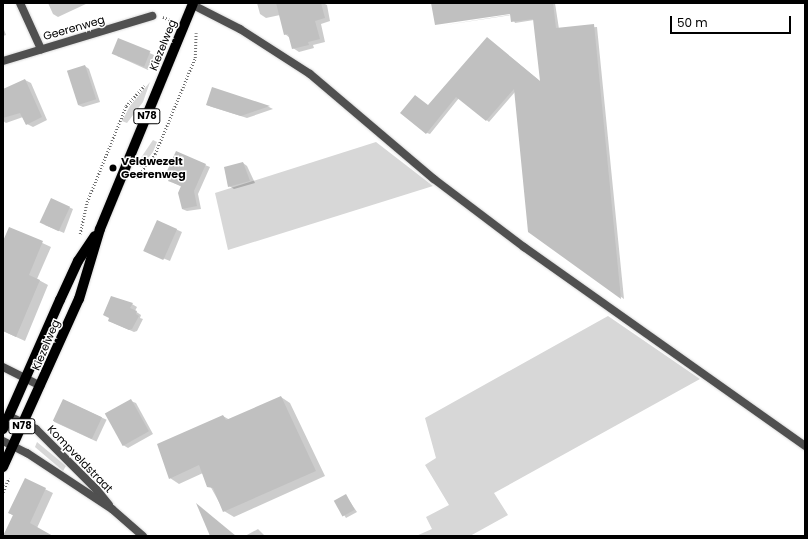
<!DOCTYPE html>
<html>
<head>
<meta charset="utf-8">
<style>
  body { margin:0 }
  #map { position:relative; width:808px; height:539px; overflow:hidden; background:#fff; font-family:Poppins,sans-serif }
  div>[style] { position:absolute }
  .green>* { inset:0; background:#d7d7d7 }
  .shadow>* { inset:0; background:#0003; transform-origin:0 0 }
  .building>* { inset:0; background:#c0c0c0; transform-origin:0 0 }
  .path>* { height:2.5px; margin-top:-1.25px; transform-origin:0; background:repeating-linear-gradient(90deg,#727272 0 1px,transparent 0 3px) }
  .roads { filter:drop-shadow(0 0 1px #dbdbdb) drop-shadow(0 0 1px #dbdbdb) }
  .minor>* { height:8px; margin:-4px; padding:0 4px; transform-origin:4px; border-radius:4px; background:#505050 }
  .tertiary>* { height:8px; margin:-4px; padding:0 4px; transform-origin:4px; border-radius:4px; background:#505050 }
  .primary>* { height:10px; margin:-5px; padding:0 5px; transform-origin:5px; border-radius:5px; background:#000 }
  .dots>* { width:11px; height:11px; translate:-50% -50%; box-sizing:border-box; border:2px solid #fff; border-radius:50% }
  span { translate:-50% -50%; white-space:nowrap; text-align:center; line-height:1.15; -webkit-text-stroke:3px #fff; paint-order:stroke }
  .shield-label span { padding:1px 3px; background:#fff; border:1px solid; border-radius:3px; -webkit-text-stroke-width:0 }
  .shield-label { font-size:10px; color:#000; font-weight:700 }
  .street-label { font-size:11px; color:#000 }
  .poi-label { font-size:11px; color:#000; font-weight:700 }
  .left { translate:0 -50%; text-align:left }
  .frame { position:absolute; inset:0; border:4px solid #000; pointer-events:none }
  .scale { position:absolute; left:670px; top:16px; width:121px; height:18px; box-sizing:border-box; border:2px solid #000; border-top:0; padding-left:5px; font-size:12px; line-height:14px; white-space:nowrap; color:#000; -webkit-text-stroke:3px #fff; paint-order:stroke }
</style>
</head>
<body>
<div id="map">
  <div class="green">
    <i style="clip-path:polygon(150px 82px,143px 102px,127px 123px,122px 121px,130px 106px)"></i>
    <i style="clip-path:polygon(153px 140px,157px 142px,153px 152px,141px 167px,136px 165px)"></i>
    <i style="clip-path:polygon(376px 142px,433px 186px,228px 250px,215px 193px)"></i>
    <i style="clip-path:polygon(608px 316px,700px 379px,494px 493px,508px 515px,470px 536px,416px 536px,432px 529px,426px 517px,449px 505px,425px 465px,436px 458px,425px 418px)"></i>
    <i style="clip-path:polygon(37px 442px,66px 466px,63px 471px,35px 447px)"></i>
  </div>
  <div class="shadow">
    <i style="clip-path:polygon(48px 3px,88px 3px,58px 17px,53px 14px)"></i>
    <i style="clip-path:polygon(257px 3px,323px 3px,327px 5px,330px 21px,321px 24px,325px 42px,313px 45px,314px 48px,299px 52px,293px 48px,290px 38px,285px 34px,280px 15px,266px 18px,260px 14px)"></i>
    <i style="clip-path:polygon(432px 3px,555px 3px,559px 29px,597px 27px,624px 299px,529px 231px,515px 92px,489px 122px,459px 98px,430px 134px,427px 133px,429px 106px,487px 38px,541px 82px,534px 20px,515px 23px,511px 15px,439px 26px,515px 14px)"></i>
    <i style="clip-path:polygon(3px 27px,6px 35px,3px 36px)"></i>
    <i style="clip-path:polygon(118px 39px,154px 55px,148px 70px,117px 56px)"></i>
    <i style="clip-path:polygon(85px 66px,89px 69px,100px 102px,83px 107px,78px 105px)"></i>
    <i style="clip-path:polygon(25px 80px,31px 83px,47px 120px,33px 127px,27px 124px,23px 117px,6px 123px,3px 121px,3px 90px)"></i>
    <i style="clip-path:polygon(213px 88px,269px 107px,273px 109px,247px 118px,212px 107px,207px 105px)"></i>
    <i style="clip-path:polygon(243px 163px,247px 166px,255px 183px,234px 189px,229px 186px)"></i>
    <i style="clip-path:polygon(205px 165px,210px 167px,198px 194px,201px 209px,187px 211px,182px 209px,182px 187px,174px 183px,173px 173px)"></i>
    <i style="clip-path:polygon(51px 199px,73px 209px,64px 233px,45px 225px)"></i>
    <i style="clip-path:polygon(158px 221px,182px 232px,170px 261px,150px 253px)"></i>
    <i style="clip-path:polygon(10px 228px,51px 247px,37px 279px,48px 285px,25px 341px,3px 331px,3px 244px)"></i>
    <i style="clip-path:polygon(132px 304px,137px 307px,135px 311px,141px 315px,140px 318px,143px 319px,137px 331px,134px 332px,109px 321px)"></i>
    <i style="clip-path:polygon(281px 397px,290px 403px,325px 476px,234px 517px,224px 511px,203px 473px,179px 484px,170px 478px,223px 416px,230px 420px)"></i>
    <i style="left:64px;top:400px;width:47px;height:24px;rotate:25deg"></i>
    <i style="clip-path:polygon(131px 401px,136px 403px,153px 434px,128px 448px,123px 445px)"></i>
    <i style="clip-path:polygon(26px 480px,53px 493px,37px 528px,51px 536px,3px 536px,14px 516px,9px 513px)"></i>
    <i style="clip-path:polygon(346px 496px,357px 512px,346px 518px,335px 501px)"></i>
    <i style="clip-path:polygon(258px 529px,265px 536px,245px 536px)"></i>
  </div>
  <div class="building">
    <i style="clip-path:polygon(276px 3px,321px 3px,325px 18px,315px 21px,320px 39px,308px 42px,309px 45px,292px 49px,288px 34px,284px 35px)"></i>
    <i style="clip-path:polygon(431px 3px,553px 3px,556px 28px,594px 24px,621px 299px,528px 232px,514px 89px,486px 121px,456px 97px,426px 134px,400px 113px,415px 95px,428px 105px,487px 37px,540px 81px,533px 19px,511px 22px,510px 14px,435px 25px)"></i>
    <i style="left:118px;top:38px;width:35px;height:17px;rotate:22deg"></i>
    <i style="left:85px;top:65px;width:36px;height:19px;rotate:72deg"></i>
    <i style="clip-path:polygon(25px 79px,42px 117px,26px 125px,20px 113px,3px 118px,3px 89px)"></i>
    <i style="clip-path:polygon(212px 87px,270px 106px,241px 116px,206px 105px)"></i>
    <i style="clip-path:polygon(176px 151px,206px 164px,194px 191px,197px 206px,182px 209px,178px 193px,181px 186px,168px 181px,172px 173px,167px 171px)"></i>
    <i style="clip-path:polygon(243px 162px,250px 181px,228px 187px,224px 167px)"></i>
    <i style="left:51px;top:198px;width:21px;height:27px;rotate:25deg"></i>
    <i style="left:157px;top:220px;width:22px;height:34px;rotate:24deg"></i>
    <i style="clip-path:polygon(9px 227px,43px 241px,29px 275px,40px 280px,16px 337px,3px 331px,3px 241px)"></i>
    <i style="clip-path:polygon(111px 296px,133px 303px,130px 308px,137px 311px,136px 314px,139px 316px,132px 329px,129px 330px,108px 321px,109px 318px,103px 315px)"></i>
    <i style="clip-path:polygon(281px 396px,316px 471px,223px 512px,213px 488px,207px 487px,199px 465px,169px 479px,157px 444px,223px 415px,226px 420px)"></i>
    <i style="left:63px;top:399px;width:43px;height:24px;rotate:25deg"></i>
    <i style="left:131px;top:399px;width:37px;height:30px;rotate:61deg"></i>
    <i style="clip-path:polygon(25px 478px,46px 488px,30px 523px,53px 536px,3px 536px,13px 515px,8px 513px)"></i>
    <i style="left:346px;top:494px;width:18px;height:14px;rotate:61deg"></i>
    <i style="clip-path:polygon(196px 503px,236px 536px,210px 536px)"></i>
  </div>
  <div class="path">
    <i style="left:163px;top:17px;width:11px;rotate:22deg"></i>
    <i style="left:136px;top:178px;width:31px;rotate:-52deg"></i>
    <i style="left:155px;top:154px;width:104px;rotate:-67.4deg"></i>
    <i style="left:195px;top:58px;width:25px;rotate:-88deg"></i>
    <i style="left:80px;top:234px;width:33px;rotate:-78deg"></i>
    <i style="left:87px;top:202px;width:104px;rotate:-67.9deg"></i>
    <i style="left:126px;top:106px;width:27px;rotate:-48deg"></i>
    <i style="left:3px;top:492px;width:15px;rotate:-67deg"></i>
  </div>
  <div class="roads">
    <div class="minor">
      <i style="left:20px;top:3px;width:51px;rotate:65.5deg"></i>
      <i style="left:193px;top:5px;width:53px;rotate:27.1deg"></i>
      <i style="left:240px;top:29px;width:83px;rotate:32.7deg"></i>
      <i style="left:310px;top:74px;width:162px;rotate:40.3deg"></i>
      <i style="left:434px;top:179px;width:113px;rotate:37.1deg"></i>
      <i style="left:524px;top:247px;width:344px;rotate:35.3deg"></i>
      <i style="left:3px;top:61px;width:156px;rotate:-16.8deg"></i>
      <i style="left:3px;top:367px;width:42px;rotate:26.6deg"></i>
    </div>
    <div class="tertiary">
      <i style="left:9px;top:416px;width:30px;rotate:26deg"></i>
      <i style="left:36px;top:429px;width:86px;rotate:45deg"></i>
      <i style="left:97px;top:490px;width:19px;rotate:51deg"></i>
      <i style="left:3px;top:441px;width:27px;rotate:27deg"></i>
      <i style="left:27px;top:453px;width:102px;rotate:33.4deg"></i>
      <i style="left:112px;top:509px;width:41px;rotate:41.1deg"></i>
    </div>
    <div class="primary">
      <i style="left:3px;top:429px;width:141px;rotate:-66.2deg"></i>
      <i style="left:60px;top:300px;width:43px;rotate:-65.2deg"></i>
      <i style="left:78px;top:261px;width:30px;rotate:-56deg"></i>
      <i style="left:3px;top:467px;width:184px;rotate:-65.7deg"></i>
      <i style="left:79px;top:299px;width:73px;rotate:-73.3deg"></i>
      <i style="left:100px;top:229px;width:244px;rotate:-67.6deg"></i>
    </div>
  </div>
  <div class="dots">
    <i style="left:113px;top:168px;background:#000"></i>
  </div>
  <div class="shield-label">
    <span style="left:147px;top:116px">N78</span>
    <span style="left:22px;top:426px">N78</span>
  </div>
  <div class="street-label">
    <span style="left:74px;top:28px;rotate:-16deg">Geerenweg</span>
    <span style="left:163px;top:45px;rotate:-68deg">Kiezelweg</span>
    <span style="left:46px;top:345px;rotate:-67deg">Kiezelweg</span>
    <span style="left:80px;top:459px;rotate:46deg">Kompveldstraat</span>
  </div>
  <div class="poi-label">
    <span class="left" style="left:121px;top:168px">Veldwezelt<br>Geerenweg</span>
  </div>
  <div class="frame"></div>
  <div class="scale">50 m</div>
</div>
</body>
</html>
